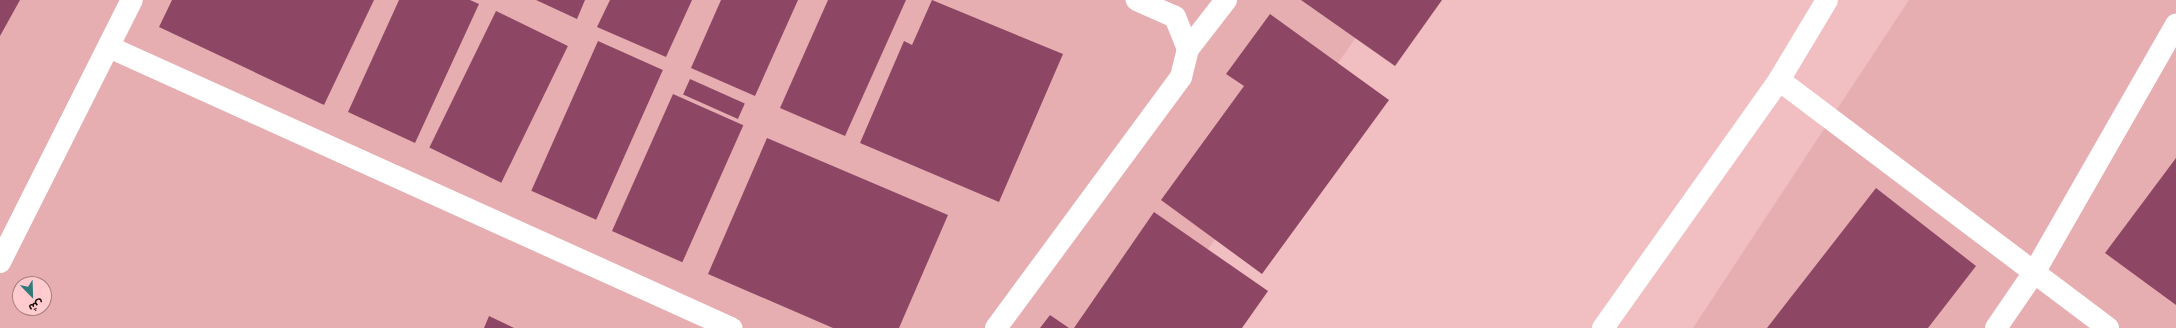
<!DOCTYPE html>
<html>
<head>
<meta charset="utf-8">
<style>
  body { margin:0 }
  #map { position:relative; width:2176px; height:328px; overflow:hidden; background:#f1bec1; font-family:Lato,"Noto Sans Arabic",sans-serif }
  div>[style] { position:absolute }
  .built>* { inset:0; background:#e7aeb2 }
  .building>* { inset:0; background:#8d4765; transform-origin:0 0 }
  .minor>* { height:22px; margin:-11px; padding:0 11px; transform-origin:11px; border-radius:11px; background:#fff }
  span { translate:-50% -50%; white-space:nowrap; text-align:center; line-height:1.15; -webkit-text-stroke:4px #ffcbce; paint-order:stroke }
  .north { position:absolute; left:12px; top:276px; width:40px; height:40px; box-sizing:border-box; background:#ffcbce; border:1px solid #a37e80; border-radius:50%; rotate:157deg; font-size:11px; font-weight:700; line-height:16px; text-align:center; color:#1a0a0b }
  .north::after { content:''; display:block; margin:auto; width:14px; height:18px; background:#317a79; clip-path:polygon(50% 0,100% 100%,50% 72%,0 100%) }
</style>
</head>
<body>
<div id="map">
  <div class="built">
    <i style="clip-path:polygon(evenodd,0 0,1382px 0,1153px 328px,0 328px,0 0,20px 284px,44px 284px,44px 308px,20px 308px,20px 284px)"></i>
    <i style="clip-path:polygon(1909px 0,2176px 0,2176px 328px,1693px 328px)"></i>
  </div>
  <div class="building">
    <i style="clip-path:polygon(0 0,20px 0,0 36px)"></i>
    <i style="clip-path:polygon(172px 0,374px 0,324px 105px,159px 27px)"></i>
    <i style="clip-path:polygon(399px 0,470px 0,479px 4px,415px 143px,348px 112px)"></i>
    <i style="clip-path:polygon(536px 0,585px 0,577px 19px)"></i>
    <i style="clip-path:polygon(610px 0,692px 0,666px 57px,597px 27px)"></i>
    <i style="clip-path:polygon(721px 0,798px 0,755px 96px,691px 68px)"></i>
    <i style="clip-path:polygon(828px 0,906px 0,845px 136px,780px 108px)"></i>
    <i style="clip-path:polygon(932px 0,1063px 54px,999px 202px,860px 143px,904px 41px,912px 45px)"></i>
    <i style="clip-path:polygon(1301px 0,1442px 0,1395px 66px)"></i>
    <i style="left:496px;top:11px;width:80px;height:152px;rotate:26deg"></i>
    <i style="clip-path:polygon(1270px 14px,1389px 100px,1262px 274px,1161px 200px,1244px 86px,1226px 74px)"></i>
    <i style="left:598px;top:41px;width:71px;height:164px;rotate:24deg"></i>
    <i style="left:690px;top:79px;width:60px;height:17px;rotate:24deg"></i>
    <i style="left:673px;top:94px;width:77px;height:150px;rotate:24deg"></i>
    <i style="clip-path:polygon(767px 138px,948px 215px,899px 328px,833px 328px,708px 274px)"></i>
    <i style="clip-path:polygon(2176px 158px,2176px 305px,2105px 253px)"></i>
    <i style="clip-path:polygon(1876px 188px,1976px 266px,1928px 328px,1767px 328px)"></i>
    <i style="clip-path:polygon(1154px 212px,1268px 291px,1242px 328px,1074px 328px)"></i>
    <i style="clip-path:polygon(1050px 315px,1069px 328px,1040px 328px)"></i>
    <i style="clip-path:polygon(489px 316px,514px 328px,484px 328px)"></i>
  </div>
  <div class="minor">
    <i style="left:109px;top:47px;width:683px;rotate:24.31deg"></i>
    <i style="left:1188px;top:49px;width:62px;rotate:-52.2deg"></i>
    <i style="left:1779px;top:80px;width:412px;rotate:37deg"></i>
    <i style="left:0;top:262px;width:293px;rotate:-63.3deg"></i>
    <i style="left:996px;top:328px;width:312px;rotate:-53.6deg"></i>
    <i style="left:1181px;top:77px;width:29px;rotate:-76deg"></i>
    <i style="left:1188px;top:49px;width:35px;rotate:-112deg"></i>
    <i style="left:1175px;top:17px;width:42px;rotate:-155.9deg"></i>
    <i style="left:1603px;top:328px;width:304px;rotate:-54.6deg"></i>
    <i style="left:1779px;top:80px;width:93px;rotate:-59deg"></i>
    <i style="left:1996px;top:328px;width:69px;rotate:-55.6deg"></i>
    <i style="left:2035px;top:271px;width:284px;rotate:-60.2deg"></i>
  </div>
  <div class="north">ش</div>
</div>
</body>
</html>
